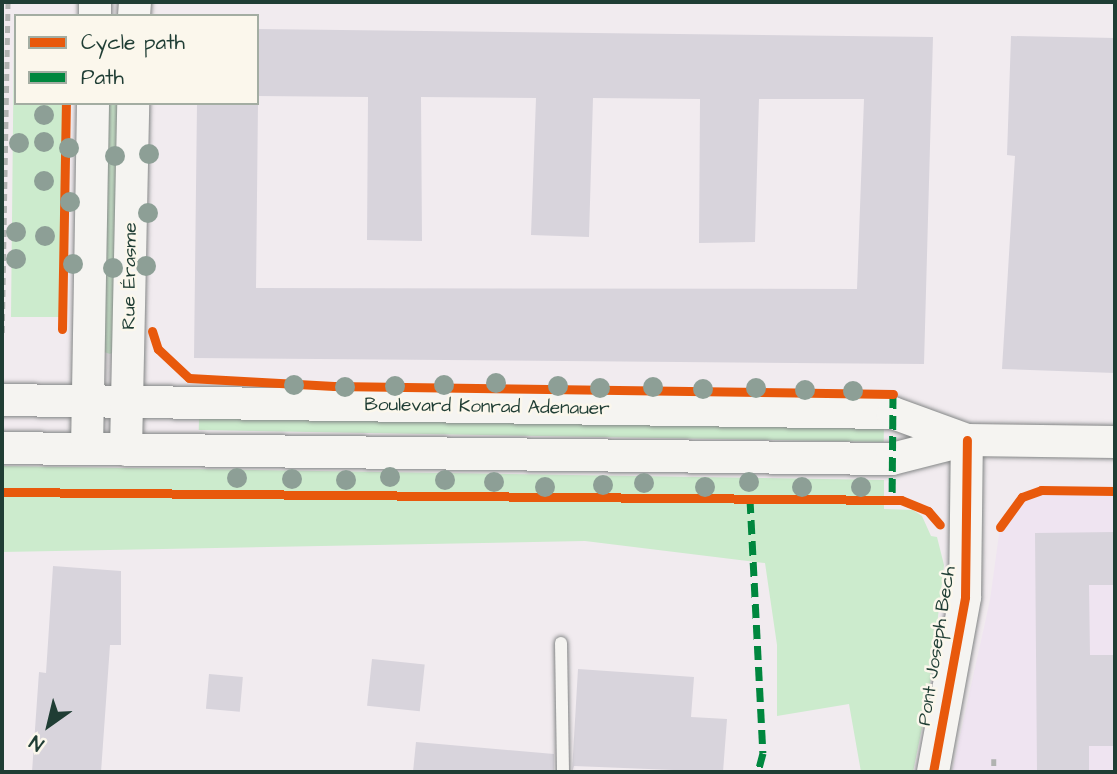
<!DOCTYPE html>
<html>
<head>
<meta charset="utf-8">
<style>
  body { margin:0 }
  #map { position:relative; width:1117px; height:774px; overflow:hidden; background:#f1ebef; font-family:"Architects Daughter",sans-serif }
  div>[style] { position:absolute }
  .built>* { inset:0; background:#efe4f1 }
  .green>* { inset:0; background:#ccebcd; transform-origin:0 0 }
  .building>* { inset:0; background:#d8d4dc; transform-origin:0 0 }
  .path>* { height:4.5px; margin-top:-2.25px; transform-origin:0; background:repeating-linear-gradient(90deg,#b1b3b1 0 7px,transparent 0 12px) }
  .roads { filter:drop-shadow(0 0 2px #838686) drop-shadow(0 0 2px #838686) }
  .lane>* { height:12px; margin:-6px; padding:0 6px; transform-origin:6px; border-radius:6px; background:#f5f4f1 }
  .secondary>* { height:32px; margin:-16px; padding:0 16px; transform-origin:16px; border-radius:16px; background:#f5f4f1 }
  .quiet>* { height:7px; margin-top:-3.5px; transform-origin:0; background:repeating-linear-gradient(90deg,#00873e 0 14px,transparent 0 21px) }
  .cycleway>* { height:9px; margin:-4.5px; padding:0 4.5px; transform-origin:4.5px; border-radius:4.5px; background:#e8590c }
  .trees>* { width:20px; height:20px; margin:-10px; border-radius:50%; background:#8d9f96 }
  span { translate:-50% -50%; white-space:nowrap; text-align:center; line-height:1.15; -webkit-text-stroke:5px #fbf7ec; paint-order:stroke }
  .street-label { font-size:19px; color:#1f3d34 }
  .frame { position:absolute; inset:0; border:4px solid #1f3d34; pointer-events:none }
  .legend { position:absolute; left:14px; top:14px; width:245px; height:91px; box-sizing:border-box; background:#fbf7ec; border:2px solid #a3ada2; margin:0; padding:9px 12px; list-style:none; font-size:21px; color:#1f3d34 }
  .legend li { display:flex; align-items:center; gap:14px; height:35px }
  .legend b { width:35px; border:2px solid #a3ada2 }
  .north { position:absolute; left:14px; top:690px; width:70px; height:70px; -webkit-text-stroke:5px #fbf7ec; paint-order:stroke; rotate:214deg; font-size:19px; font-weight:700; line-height:28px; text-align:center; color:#1f3d34 }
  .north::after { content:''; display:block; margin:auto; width:24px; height:32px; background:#1f3d34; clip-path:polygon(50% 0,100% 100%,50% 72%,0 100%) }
</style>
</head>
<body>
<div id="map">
  <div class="built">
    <i style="clip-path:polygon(1041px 490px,1115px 491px,1115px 772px,952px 772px,990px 600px,1000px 527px,1022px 497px)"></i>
  </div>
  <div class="green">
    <i style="clip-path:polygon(14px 27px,16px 103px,66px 103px,62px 317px,11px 317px)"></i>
    <i style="clip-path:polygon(107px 103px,120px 103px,114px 352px,110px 354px,104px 352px)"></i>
    <i style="left:199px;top:417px;width:685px;height:13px;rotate:1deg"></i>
    <i style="clip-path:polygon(2px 466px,884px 480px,884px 509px,913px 510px,922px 516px,931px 536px,937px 537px,944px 565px,929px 694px,913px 772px,861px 772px,849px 704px,777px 716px,777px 645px,765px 563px,585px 541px,2px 552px)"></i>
  </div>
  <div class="building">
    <i style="clip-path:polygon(257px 29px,933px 37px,924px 364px,194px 358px,197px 103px,258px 103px,256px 288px,857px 289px,864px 99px,759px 99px,755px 242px,699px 243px,700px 99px,593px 98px,589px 237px,531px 235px,536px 98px,421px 97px,422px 241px,367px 240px,368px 97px,257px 96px)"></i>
    <i style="clip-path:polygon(1011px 36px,1115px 38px,1115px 373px,1002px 369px,1015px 156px,1007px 155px)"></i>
    <i style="clip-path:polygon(1115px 532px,1115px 585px,1089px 585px,1090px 655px,1115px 655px,1115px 746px,1089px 746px,1089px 772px,1037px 772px,1035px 533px)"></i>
    <i style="clip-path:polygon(53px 566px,121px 571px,121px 645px,110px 645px,101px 772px,32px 772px,39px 672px,46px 673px)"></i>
    <i style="left:372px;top:659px;width:53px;height:47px;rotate:6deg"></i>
    <i style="clip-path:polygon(578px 669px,694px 677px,691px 717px,727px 719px,723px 772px,574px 766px,572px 772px)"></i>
    <i style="left:209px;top:674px;width:34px;height:35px;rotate:5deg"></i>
    <i style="clip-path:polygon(416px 742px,554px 754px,554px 772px,413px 772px)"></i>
  </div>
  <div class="path">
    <i style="left:2px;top:333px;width:331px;rotate:-89deg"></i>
    <i style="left:994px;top:759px;width:13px;rotate:90deg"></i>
  </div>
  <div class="roads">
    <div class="lane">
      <i style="left:561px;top:643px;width:129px;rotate:89.1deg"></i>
    </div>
    <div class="secondary">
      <i style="left:95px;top:16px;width:14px;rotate:-90deg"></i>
      <i style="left:134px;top:16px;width:14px;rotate:-86deg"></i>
      <i style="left:2px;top:400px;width:891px;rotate:0.84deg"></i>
      <i style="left:893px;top:413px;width:79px;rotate:20deg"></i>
      <i style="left:2px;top:448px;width:890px;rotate:0.71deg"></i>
      <i style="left:892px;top:459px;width:77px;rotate:-14.2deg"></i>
      <i style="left:967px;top:440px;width:148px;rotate:0.8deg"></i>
      <i style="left:87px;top:449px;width:346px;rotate:-89deg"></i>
      <i style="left:126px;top:450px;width:347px;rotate:-88.8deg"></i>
      <i style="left:933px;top:772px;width:178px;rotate:-79.6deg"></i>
      <i style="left:965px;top:597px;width:157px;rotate:-89.3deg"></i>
    </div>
  </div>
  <div class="quiet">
    <i style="left:886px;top:394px;width:7px"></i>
    <i style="left:893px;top:394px;width:106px;rotate:90.5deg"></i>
    <i style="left:750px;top:499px;width:254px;rotate:87.1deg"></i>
    <i style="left:763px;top:753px;width:20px;rotate:105deg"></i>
  </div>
  <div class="cycleway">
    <i style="left:62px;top:329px;width:226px;rotate:-89deg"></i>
    <i style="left:152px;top:331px;width:19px;rotate:72deg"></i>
    <i style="left:158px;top:349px;width:42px;rotate:43.1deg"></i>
    <i style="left:189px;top:378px;width:145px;rotate:3.2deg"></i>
    <i style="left:334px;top:386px;width:559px;rotate:0.82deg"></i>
    <i style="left:2px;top:492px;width:899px;rotate:0.51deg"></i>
    <i style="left:901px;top:500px;width:29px;rotate:22deg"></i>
    <i style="left:928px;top:511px;width:18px;rotate:49deg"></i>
    <i style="left:1000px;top:527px;width:37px;rotate:-54deg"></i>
    <i style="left:1022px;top:497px;width:20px;rotate:-20deg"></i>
    <i style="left:1041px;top:490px;width:74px;rotate:0.8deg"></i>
    <i style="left:933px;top:772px;width:178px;rotate:-79.6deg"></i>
    <i style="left:965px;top:597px;width:157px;rotate:-89.3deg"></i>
  </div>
  <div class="trees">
    <i style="left:44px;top:115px"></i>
    <i style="left:44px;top:142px"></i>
    <i style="left:19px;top:143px"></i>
    <i style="left:69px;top:148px"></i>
    <i style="left:149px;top:154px"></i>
    <i style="left:115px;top:156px"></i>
    <i style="left:44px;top:181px"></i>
    <i style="left:70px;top:202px"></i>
    <i style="left:148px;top:213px"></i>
    <i style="left:16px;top:232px"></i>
    <i style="left:45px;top:236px"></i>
    <i style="left:16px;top:259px"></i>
    <i style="left:73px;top:264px"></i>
    <i style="left:146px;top:266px"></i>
    <i style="left:113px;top:268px"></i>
    <i style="left:496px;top:383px"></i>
    <i style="left:294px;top:385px"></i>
    <i style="left:444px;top:385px"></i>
    <i style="left:395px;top:386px"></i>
    <i style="left:558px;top:386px"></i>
    <i style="left:345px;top:387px"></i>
    <i style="left:653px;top:387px"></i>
    <i style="left:600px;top:388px"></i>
    <i style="left:756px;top:388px"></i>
    <i style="left:703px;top:389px"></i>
    <i style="left:805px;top:390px"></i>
    <i style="left:853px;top:391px"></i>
    <i style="left:390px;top:477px"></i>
    <i style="left:237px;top:478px"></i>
    <i style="left:292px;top:479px"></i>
    <i style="left:346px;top:480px"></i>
    <i style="left:445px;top:480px"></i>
    <i style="left:494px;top:482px"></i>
    <i style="left:749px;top:482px"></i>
    <i style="left:644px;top:483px"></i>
    <i style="left:603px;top:485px"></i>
    <i style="left:545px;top:487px"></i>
    <i style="left:705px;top:487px"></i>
    <i style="left:802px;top:487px"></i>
    <i style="left:861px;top:487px"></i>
  </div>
  <div class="street-label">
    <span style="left:130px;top:276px;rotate:-89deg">Rue Érasme</span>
    <span style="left:487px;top:407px;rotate:1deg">Boulevard Konrad Adenauer</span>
    <span style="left:937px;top:646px;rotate:-81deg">Pont Joseph Bech</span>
  </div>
  <div class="frame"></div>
  <ul class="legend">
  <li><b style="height:9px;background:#e8590c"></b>Cycle path</li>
  <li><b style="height:9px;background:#00873e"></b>Path</li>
  </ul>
  <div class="north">N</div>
</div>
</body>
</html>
